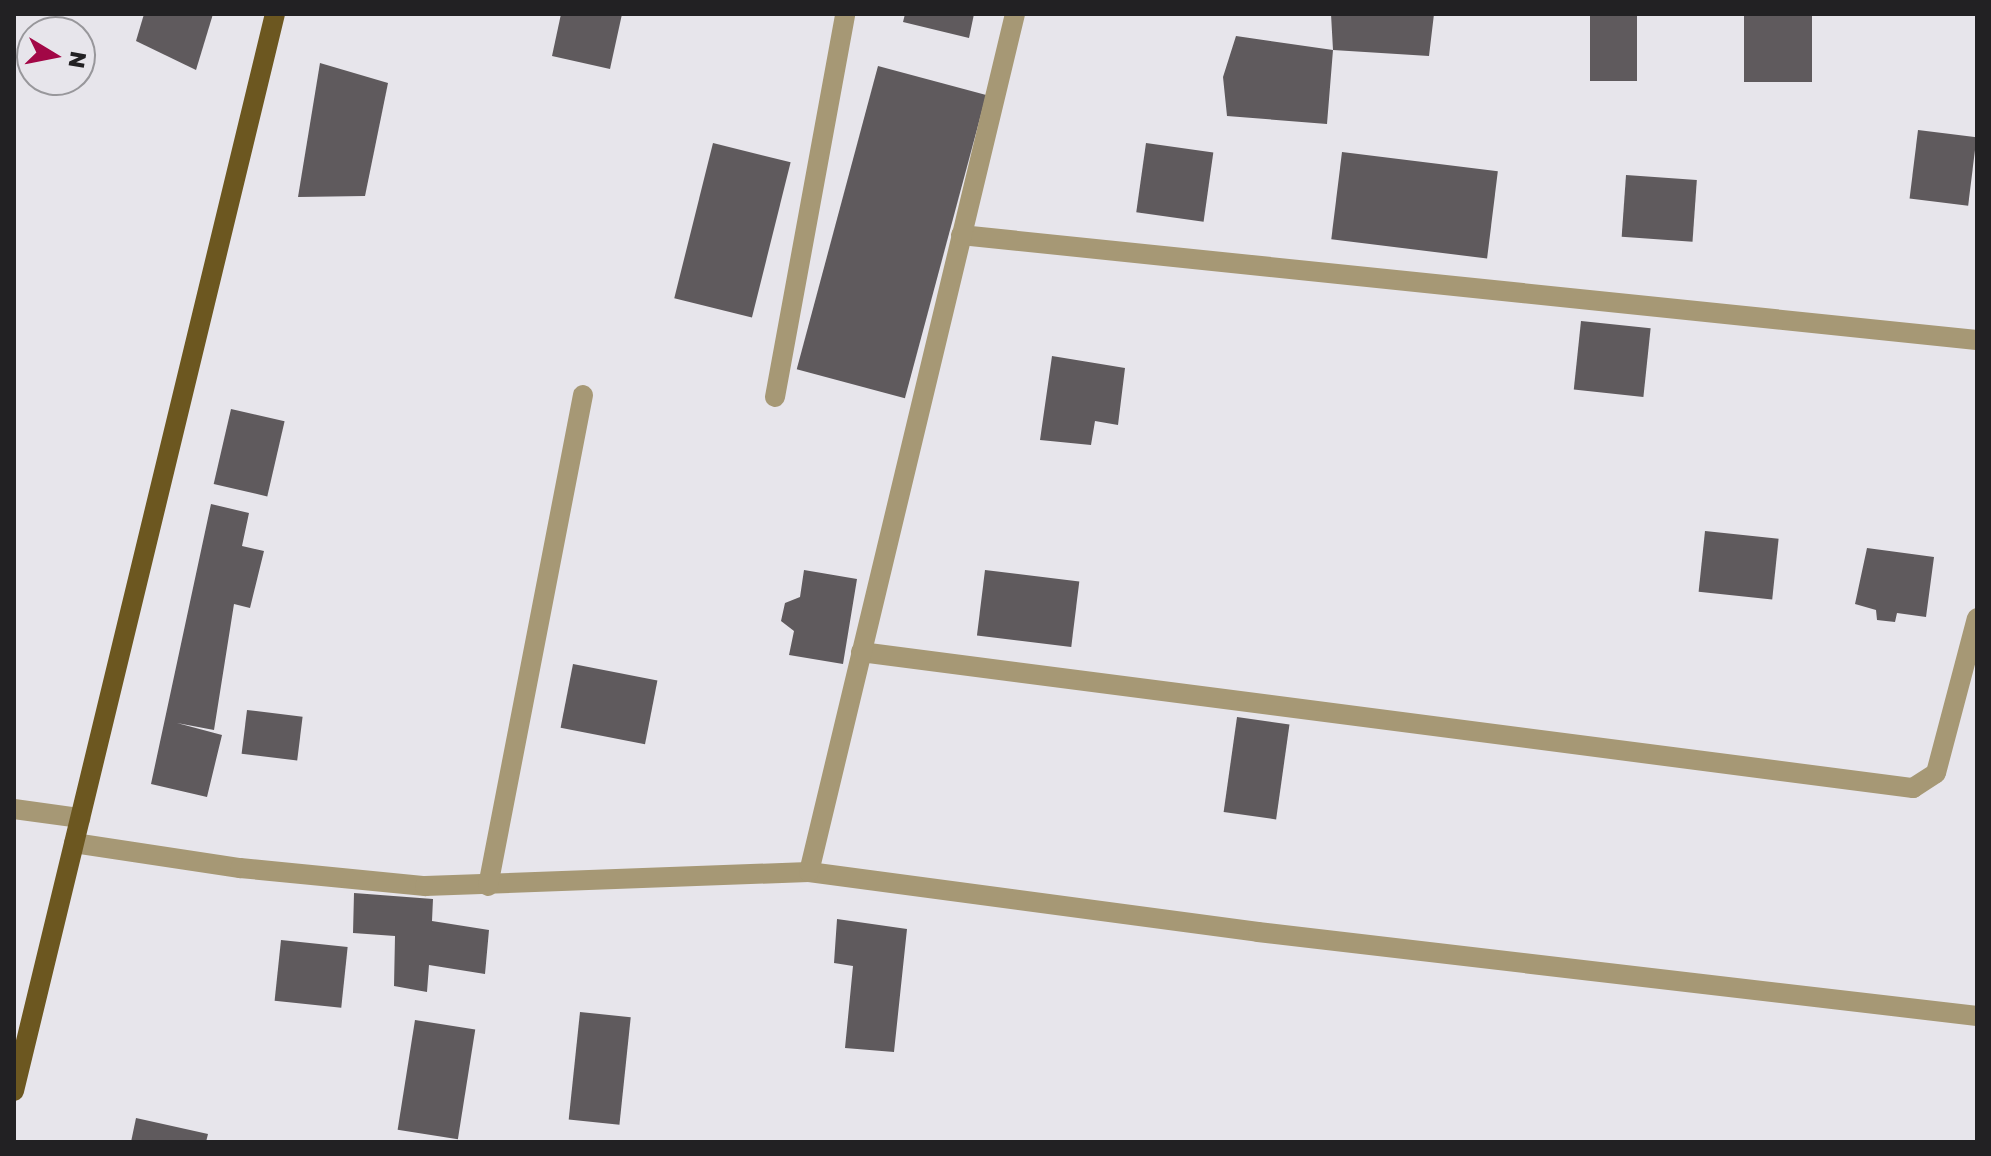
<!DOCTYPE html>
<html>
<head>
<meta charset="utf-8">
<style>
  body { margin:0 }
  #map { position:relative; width:1991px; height:1156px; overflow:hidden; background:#e7e5eb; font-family:"Golos Text",sans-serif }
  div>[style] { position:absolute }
  .building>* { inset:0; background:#5f5a5d; transform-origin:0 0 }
  .minor>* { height:20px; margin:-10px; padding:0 10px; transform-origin:10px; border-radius:10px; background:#a69875 }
  .major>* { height:20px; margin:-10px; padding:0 10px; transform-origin:10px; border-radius:10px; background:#6c5720 }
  span { translate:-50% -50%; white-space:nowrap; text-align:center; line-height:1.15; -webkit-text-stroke:8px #e7e5eb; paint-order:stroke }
  .frame { position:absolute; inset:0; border:16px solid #222123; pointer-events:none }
  .north { position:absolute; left:16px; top:16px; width:80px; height:80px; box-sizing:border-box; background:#e7e5eb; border:2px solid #98979b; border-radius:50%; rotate:100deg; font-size:22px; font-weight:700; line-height:32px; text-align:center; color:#222123 }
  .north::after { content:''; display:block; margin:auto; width:28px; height:36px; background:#a20746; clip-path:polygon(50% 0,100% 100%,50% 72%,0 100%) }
</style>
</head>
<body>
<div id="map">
  <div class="building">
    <i style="clip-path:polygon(144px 14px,213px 14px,196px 70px,136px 41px)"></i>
    <i style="clip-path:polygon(561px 14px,622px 14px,610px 69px,552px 56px)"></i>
    <i style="clip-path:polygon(905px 14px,974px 14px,969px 38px,903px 22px)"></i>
    <i style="clip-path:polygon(1331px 14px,1434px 14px,1429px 56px,1333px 50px,1327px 124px,1227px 116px,1223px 77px,1236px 36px,1333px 50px)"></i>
    <i style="left:1590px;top:14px;width:47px;height:67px"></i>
    <i style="left:1744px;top:14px;width:68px;height:68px"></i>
    <i style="clip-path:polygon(320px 63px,388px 83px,365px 196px,298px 197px)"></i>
    <i style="left:878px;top:66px;width:112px;height:314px;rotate:15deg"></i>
    <i style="left:1918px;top:130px;width:59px;height:69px;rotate:7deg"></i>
    <i style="left:713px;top:143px;width:80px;height:160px;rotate:14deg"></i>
    <i style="left:1146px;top:143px;width:68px;height:70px;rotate:8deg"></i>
    <i style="left:1342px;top:152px;width:157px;height:88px;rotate:7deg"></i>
    <i style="left:1626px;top:175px;width:71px;height:62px;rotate:4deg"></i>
    <i style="left:1581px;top:321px;width:70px;height:69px;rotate:6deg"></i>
    <i style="clip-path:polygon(1052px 356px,1125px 368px,1118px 425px,1095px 421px,1091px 445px,1040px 440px)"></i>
    <i style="left:231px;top:409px;width:55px;height:77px;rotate:13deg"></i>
    <i style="clip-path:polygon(211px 504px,249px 513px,242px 546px,264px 551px,250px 608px,234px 604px,214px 730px,177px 723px,222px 735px,207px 797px,151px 784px)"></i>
    <i style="left:1705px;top:531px;width:74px;height:61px;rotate:6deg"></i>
    <i style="clip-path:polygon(1867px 548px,1934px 557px,1926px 617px,1897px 613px,1895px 622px,1877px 620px,1876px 610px,1855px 604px)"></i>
    <i style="clip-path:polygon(804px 570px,857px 579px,843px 664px,789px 655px,794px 631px,781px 621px,785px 603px,800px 597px)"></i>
    <i style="left:985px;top:570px;width:95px;height:66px;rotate:7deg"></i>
    <i style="left:573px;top:664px;width:86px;height:65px;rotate:11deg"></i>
    <i style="left:247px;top:710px;width:56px;height:44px;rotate:7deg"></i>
    <i style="left:1237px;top:717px;width:53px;height:96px;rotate:8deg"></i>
    <i style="clip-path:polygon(354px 893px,433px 899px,432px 921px,489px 930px,485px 974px,429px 965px,427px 992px,394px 986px,395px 936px,353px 933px)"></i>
    <i style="clip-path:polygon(837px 919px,907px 929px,894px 1052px,845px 1048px,853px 966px,834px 963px)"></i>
    <i style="left:281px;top:940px;width:67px;height:61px;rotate:6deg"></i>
    <i style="left:580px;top:1012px;width:51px;height:108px;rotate:6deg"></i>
    <i style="left:415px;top:1020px;width:61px;height:111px;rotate:9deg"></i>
    <i style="clip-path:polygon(136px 1118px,208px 1134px,206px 1142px,131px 1142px)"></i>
  </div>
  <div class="minor">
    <i style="left:961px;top:235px;width:1021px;rotate:5.9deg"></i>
    <i style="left:775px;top:397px;width:389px;rotate:-79.6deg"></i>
    <i style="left:861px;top:652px;width:1061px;rotate:7.37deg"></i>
    <i style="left:1913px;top:788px;width:27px;rotate:-33deg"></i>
    <i style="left:1936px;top:773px;width:160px;rotate:-75.2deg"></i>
    <i style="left:14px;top:809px;width:67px;rotate:7.8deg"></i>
    <i style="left:74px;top:843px;width:168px;rotate:8.6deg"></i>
    <i style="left:240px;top:868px;width:186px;rotate:5.6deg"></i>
    <i style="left:425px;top:886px;width:384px;rotate:-2.1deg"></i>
    <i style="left:809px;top:872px;width:453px;rotate:7.6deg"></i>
    <i style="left:1258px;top:932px;width:724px;rotate:6.66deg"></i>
    <i style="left:809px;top:872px;width:882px;rotate:-76.5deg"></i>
    <i style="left:488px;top:886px;width:500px;rotate:-79.05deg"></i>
  </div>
  <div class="major">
    <i style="left:14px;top:1091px;width:1108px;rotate:-76.38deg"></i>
  </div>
  <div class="frame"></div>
  <div class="north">N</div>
</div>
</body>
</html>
